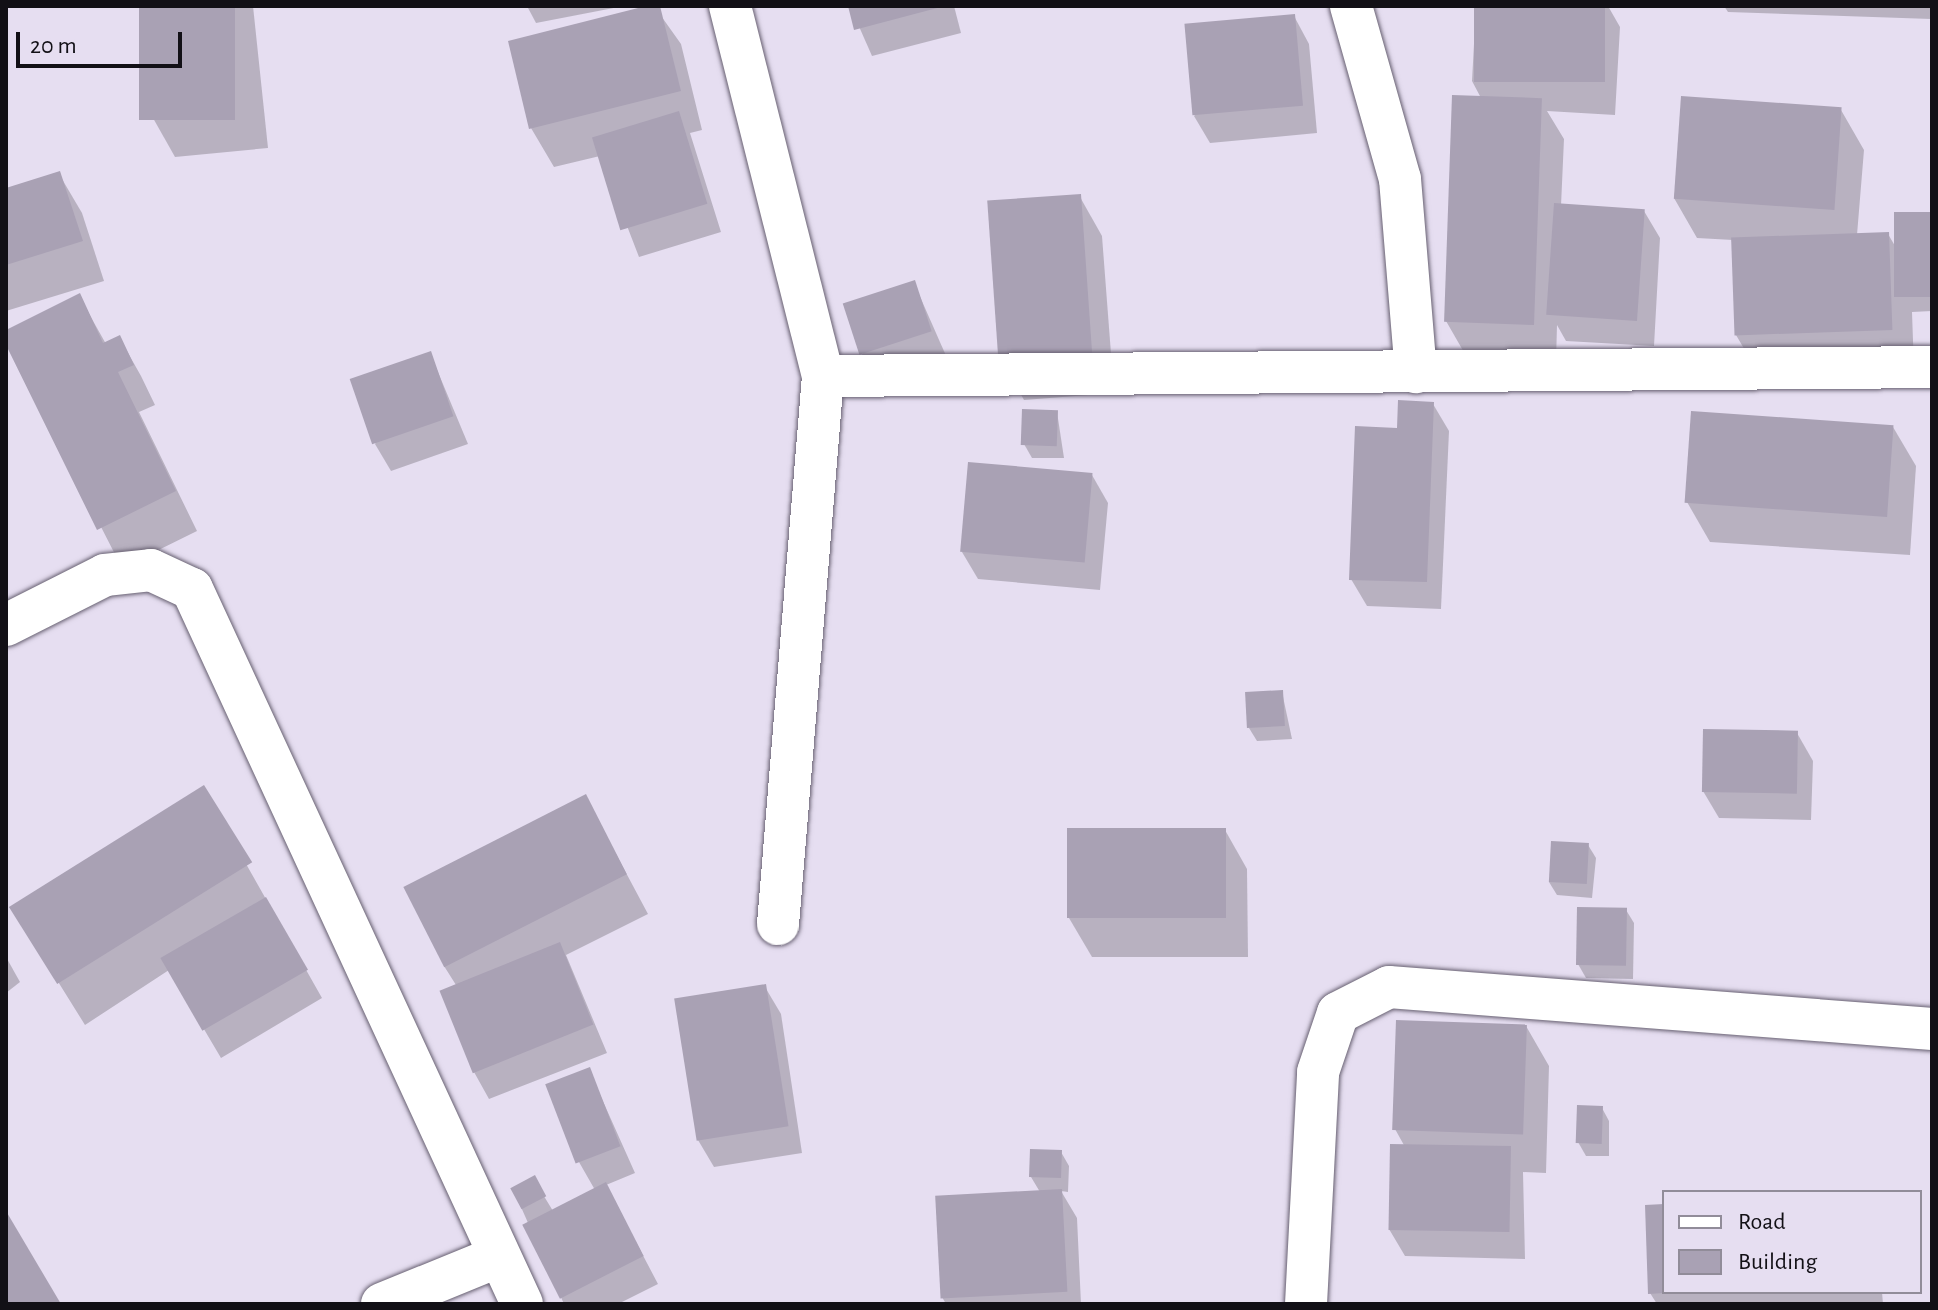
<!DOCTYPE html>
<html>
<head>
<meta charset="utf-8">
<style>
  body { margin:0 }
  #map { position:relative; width:1938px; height:1310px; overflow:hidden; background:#e6def1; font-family:"Alegreya Sans",sans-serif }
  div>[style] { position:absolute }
  .shadow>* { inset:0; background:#0003 }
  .building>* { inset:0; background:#a9a1b4; transform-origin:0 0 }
  .roads { filter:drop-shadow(0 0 2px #676071) drop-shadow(0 0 2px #676071) }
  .street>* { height:42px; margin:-21px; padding:0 21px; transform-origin:21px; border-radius:21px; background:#fff }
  span { translate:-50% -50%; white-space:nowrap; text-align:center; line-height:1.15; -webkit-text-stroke:6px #e6def1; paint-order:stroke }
  .frame { position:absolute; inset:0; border:8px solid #121016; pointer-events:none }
  .legend { position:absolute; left:1662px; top:1190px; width:260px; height:104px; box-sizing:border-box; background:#e6def1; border:2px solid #918c99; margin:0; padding:10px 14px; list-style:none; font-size:24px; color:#121016 }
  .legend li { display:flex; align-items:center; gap:16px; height:40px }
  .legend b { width:40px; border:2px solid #918c99 }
  .scale { position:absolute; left:16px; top:32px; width:166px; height:36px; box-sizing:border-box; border:4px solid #121016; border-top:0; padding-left:10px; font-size:24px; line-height:28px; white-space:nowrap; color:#121016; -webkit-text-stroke:6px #e6def1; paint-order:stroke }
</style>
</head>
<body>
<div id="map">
  <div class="shadow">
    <i style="clip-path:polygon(141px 6px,253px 6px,268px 148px,175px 157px,153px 118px)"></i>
    <i style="clip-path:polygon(527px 6px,624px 6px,536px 23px)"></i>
    <i style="clip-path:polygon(654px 6px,681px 44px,702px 130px,690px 133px,721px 232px,639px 257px,600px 156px,554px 167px,531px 128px)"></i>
    <i style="clip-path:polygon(850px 6px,954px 6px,961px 33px,872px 56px)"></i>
    <i style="clip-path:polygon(1476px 6px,1608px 6px,1620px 27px,1615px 115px,1547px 111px,1564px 139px,1561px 206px,1644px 211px,1660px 238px,1654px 346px,1566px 341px,1557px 325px,1556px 363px,1469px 361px,1446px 321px,1481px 98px,1472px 81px)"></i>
    <i style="clip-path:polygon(1724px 6px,1931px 6px,1931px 19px,1728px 12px)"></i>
    <i style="clip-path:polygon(1294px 16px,1309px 44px,1317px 133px,1210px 143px,1194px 116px)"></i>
    <i style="clip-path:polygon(1841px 110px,1864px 150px,1857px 235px,1888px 234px,1898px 251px,1932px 215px,1932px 311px,1912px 312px,1914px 369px,1759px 374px,1736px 335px,1733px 240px,1697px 238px,1674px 198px)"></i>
    <i style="clip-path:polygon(59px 174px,82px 213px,104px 281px,6px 311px,6px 190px)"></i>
    <i style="clip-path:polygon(1080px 197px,1102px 236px,1114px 393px,1024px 400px,1002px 361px)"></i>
    <i style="clip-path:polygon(914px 283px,947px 358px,861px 356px)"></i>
    <i style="clip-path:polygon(79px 296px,106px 344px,119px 337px,141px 376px,155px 405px,139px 412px,197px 531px,122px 568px,6px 341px,6px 332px)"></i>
    <i style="clip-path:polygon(430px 353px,468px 444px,391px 471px,375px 444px)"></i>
    <i style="clip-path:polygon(1433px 404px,1449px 431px,1441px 609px,1367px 606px,1351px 579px,1398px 430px)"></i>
    <i style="clip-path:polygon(1057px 412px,1064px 458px,1032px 458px,1024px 444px)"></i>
    <i style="clip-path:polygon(1893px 427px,1916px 466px,1910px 555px,1710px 542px,1687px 502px)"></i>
    <i style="clip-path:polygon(1092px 475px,1108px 503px,1100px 590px,978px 579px,962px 552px)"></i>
    <i style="clip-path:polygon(1282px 692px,1292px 739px,1257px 741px,1249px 728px)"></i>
    <i style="clip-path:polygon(1797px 733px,1813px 761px,1811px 820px,1719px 818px,1703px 791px)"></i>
    <i style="clip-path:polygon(203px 788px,322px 998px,221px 1058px,169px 970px,85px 1025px,14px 911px)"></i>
    <i style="clip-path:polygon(585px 796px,648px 914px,566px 955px,607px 1053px,489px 1099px,474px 1072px,456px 985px,444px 966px)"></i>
    <i style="clip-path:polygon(1225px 830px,1247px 869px,1248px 957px,1092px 957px,1069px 918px)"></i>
    <i style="clip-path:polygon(1588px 845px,1596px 858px,1592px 898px,1557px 895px,1549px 882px)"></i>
    <i style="clip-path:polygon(1626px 910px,1634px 923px,1633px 979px,1586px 978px,1578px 964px)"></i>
    <i style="clip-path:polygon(6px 957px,20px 982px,6px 993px)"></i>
    <i style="clip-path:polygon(765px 987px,781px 1014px,802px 1153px,714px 1167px,698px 1140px)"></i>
    <i style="clip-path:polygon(1526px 1026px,1549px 1066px,1546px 1173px,1523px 1172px,1525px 1259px,1405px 1256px,1389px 1229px,1405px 1147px,1395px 1129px)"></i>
    <i style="clip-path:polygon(589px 1070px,635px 1173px,606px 1185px,658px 1284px,618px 1304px,564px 1304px,513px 1189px,539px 1188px,553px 1211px,595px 1190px,579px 1162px)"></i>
    <i style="clip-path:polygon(1602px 1108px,1609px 1121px,1609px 1156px,1586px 1156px,1578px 1142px)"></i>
    <i style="clip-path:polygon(1061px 1152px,1069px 1166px,1068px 1192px,1061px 1191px,1077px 1218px,1081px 1304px,946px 1304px,942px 1297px,1040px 1192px,1031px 1177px)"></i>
    <i style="clip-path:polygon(1664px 1206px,1664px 1292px,1882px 1292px,1883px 1304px,1657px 1304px,1650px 1293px)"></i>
  </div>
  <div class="building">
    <i style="left:139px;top:6px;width:96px;height:114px"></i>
    <i style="clip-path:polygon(646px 6px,660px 6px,681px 91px,529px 129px,508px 41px)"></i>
    <i style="clip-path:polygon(848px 6px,941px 6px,941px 7px,854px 30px)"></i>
    <i style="left:1474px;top:6px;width:131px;height:76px"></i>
    <i style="left:1295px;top:14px;width:92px;height:111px;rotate:85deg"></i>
    <i style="left:1452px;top:95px;width:90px;height:227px;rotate:2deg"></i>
    <i style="left:1681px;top:96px;width:161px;height:103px;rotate:4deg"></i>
    <i style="left:679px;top:111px;width:97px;height:91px;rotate:73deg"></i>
    <i style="clip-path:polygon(60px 171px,83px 241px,6px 265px,6px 188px)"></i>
    <i style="left:1081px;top:194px;width:160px;height:94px;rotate:86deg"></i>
    <i style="left:1554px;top:203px;width:91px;height:112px;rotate:4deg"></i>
    <i style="left:1932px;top:212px;width:85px;height:38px;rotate:90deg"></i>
    <i style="left:1889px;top:232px;width:98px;height:158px;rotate:88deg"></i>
    <i style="left:915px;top:280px;width:54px;height:76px;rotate:72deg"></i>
    <i style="clip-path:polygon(80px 293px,103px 343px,120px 335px,134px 365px,118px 372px,176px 491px,97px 530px,6px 345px,6px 330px)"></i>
    <i style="left:431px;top:351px;width:69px;height:86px;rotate:71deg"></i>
    <i style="clip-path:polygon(1398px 400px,1434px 402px,1427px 582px,1349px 580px,1355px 426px,1397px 428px)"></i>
    <i style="left:1022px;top:409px;width:36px;height:36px;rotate:2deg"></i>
    <i style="left:1691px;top:411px;width:203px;height:92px;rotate:4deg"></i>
    <i style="left:968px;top:462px;width:125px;height:90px;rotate:5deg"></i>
    <i style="left:1283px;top:690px;width:36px;height:38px;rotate:87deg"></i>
    <i style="left:1703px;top:729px;width:95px;height:63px;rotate:1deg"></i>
    <i style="left:204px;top:785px;width:91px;height:230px;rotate:58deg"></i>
    <i style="left:586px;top:794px;width:90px;height:205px;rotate:63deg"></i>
    <i style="left:1067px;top:828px;width:159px;height:90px"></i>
    <i style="left:1551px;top:841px;width:38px;height:41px;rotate:3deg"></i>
    <i style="left:266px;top:897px;width:84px;height:122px;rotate:60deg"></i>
    <i style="left:1577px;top:907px;width:50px;height:58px;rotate:1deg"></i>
    <i style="left:560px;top:942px;width:89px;height:130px;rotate:68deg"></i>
    <i style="left:766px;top:984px;width:144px;height:93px;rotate:81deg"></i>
    <i style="left:1396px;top:1020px;width:131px;height:110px;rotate:2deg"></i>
    <i style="left:590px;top:1067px;width:85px;height:48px;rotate:69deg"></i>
    <i style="left:1577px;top:1105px;width:26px;height:38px;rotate:2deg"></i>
    <i style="left:1390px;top:1144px;width:121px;height:86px;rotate:1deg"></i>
    <i style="left:1030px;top:1149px;width:32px;height:28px;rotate:2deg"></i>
    <i style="left:535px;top:1175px;width:24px;height:28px;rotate:62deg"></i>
    <i style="left:606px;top:1182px;width:83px;height:94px;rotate:63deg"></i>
    <i style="left:1062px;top:1189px;width:103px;height:127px;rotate:87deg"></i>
    <i style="clip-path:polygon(1664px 1204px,1664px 1293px,1648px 1294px,1645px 1205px)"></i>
    <i style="clip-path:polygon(6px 1211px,61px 1304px,6px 1304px)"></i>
  </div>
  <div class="roads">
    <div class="street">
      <i style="left:730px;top:6px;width:382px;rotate:75.9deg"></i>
      <i style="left:823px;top:376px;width:550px;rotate:94.69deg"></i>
      <i style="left:1351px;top:6px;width:180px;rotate:74.2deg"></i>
      <i style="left:1400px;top:179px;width:194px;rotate:85.3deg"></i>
      <i style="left:823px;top:376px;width:1109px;rotate:-0.46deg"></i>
      <i style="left:6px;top:625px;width:111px;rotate:-26.8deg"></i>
      <i style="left:105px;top:575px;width:46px;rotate:-6.2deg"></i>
      <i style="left:151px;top:570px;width:45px;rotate:24.9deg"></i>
      <i style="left:192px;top:589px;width:787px;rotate:65.22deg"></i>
      <i style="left:382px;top:1304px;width:124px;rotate:-22.2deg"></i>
      <i style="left:1306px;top:1304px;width:232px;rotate:-87deg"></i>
      <i style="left:1318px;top:1072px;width:62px;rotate:-71.3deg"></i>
      <i style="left:1338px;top:1013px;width:57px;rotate:-27deg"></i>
      <i style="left:1389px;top:987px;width:545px;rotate:4.42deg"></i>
    </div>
  </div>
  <div class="frame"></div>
  <ul class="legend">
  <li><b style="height:10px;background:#fff"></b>Road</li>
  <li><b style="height:22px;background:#a9a1b4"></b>Building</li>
  </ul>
  <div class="scale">20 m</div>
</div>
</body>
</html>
